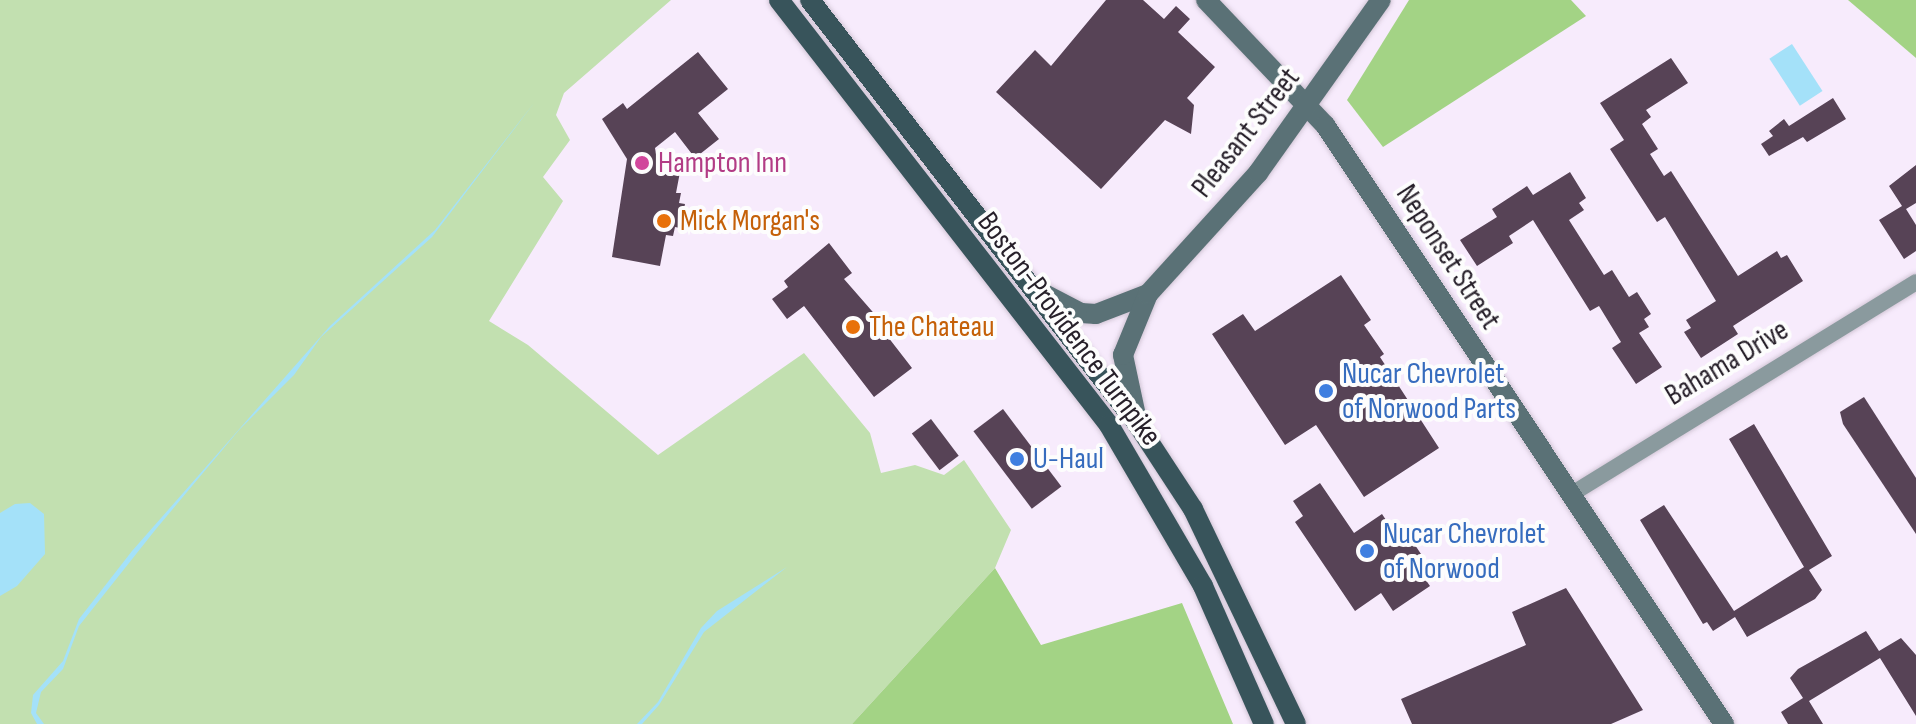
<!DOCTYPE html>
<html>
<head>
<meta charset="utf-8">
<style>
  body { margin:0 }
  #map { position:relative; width:1916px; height:724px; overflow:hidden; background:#f7ebfc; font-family:"Sofia Sans Condensed",sans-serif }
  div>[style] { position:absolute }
  .green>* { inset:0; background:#c2e0b0 }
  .forest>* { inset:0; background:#a3d385 }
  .water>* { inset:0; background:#a4e1f9; transform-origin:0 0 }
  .building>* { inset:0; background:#574356; transform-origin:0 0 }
  .roads { filter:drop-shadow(0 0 2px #d2c6d6) drop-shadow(0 0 2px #d2c6d6) }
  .street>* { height:16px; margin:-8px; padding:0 8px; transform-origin:8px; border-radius:8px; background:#8a9a9e }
  .secondary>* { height:20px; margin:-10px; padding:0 10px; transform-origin:10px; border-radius:10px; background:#5a7176 }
  .primary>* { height:20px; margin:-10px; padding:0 10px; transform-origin:10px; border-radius:10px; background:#38545b }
  .dots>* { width:22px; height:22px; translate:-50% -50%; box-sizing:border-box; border:4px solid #fdfdfd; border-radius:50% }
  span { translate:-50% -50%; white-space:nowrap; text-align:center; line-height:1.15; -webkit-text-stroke:8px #fdfdfd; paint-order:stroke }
  .street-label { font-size:30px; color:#27202a }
  .hotel-label { font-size:30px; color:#b23c85 }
  .left { translate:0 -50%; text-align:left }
  .food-label { font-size:30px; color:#c56008 }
  .shop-label { font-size:30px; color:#366cbe }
</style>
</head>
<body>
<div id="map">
  <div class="green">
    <i style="clip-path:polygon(0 0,671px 0,564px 93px,556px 115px,570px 140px,543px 177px,563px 201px,489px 321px,528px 345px,658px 455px,804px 353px,870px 433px,881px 473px,915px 465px,944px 475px,964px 460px,1011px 530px,995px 568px,852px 724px,0 724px)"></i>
  </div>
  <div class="forest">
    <i style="clip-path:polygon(1409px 0,1571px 0,1586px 16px,1383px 147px,1347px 100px)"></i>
    <i style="clip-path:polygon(1848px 0,1916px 0,1916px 58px)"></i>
    <i style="clip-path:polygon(995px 568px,1041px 645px,1182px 603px,1233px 724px,852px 724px)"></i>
  </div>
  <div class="water">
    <i style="left:1792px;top:44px;width:56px;height:27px;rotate:57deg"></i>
    <i style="clip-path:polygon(534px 103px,432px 237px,321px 337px,294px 375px,239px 430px,156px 529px,79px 626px,63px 669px,41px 692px,36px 713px,44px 724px,37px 724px,31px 713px,33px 695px,63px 661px,79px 619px,132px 551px,330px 326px,435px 230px)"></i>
    <i style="clip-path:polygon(30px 503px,44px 514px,45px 554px,17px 586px,0 596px,0 513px,15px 504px)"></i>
    <i style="clip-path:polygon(787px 567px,704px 632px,659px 705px,642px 724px,637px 724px,658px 702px,701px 628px,717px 611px)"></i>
  </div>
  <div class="building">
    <i style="clip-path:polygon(1106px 0,1143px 0,1164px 19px,1176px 6px,1190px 19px,1178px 32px,1215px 67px,1187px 98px,1194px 105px,1191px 134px,1165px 120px,1101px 189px,996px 92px,1035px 50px,1051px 66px)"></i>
    <i style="clip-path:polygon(698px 52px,728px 89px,698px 113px,719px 139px,695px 158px,675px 132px,655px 148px,658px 167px,680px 172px,676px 193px,681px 193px,679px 203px,685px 204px,680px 228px,675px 227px,673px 236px,666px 235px,660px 266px,612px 257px,627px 159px,602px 119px,623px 103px,627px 109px)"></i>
    <i style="clip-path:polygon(1671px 58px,1688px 83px,1646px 110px,1651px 117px,1642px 124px,1658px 149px,1650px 154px,1664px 176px,1671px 171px,1738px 276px,1777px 251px,1781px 258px,1787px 255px,1803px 281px,1733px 326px,1738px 334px,1701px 358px,1684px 332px,1691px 328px,1686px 320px,1716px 301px,1665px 217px,1657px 222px,1610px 149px,1624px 140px,1600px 103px)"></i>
    <i style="clip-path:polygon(1833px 98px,1846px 119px,1807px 142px,1803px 137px,1769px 156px,1761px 144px,1773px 136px,1769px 131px,1784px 119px,1789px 126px)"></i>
    <i style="clip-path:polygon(1916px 165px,1916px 203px,1906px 209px,1916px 225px,1916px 251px,1904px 259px,1879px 220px,1902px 206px,1889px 186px)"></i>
    <i style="clip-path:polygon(1570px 172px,1586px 198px,1579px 203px,1584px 210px,1569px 220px,1604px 275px,1612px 270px,1629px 297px,1637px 292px,1651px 314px,1644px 319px,1649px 327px,1639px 333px,1662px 367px,1636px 384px,1612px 348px,1621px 342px,1599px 306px,1590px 311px,1533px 220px,1509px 236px,1513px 243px,1477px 266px,1460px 240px,1497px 217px,1492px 209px,1527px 186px,1533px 195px)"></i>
    <i style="clip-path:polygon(829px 243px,852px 273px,844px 279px,892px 334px,888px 337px,912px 368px,874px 397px,804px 306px,787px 319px,772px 299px,788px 287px,784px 281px)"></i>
    <i style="clip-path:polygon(1341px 275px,1371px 320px,1364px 325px,1384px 354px,1380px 357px,1439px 448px,1364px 497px,1316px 425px,1285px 445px,1212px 334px,1243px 314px,1255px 331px)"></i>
    <i style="clip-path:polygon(1864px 397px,1916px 478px,1916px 534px,1843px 424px,1840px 412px)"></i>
    <i style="left:1003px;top:409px;width:97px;height:37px;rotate:53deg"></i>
    <i style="left:931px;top:419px;width:46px;height:24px;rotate:53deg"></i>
    <i style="clip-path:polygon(1754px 424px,1832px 556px,1809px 570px,1822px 590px,1815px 599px,1747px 637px,1735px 617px,1713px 631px,1707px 622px,1703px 624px,1640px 520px,1664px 505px,1734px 611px,1804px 567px,1729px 439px)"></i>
    <i style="clip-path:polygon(1320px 483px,1354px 533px,1382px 514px,1398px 538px,1407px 533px,1427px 563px,1418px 569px,1430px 586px,1393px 611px,1381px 593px,1355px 611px,1295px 522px,1303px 516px,1293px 501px)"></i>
    <i style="clip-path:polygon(1566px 588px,1643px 710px,1611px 724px,1412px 724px,1401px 699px,1526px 645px,1512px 612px)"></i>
    <i style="clip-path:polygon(1866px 631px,1879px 651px,1901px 638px,1916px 655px,1916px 716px,1880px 658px,1809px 701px,1823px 724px,1788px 724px,1781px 712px,1803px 698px,1790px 678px,1798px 669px)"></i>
  </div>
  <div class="roads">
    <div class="street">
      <i style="left:1570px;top:495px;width:406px;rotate:-31.6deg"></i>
    </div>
    <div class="secondary">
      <i style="left:1206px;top:0;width:173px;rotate:46.4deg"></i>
      <i style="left:1325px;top:125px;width:720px;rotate:56.33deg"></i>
      <i style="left:1035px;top:289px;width:52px;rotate:27.6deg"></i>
      <i style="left:1081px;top:313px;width:15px;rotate:4deg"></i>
      <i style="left:1096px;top:314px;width:56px;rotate:-21deg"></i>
      <i style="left:1138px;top:425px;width:72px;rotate:-102.1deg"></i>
      <i style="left:1123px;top:355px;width:66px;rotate:-67.7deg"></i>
      <i style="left:1148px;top:294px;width:164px;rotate:-47.7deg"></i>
      <i style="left:1258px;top:173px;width:212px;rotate:-54.6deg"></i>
    </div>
    <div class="primary">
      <i style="left:779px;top:0;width:538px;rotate:52.17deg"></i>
      <i style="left:1109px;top:425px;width:186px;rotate:59.7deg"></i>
      <i style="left:1203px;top:586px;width:151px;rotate:66.2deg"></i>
      <i style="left:810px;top:0;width:537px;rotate:52.34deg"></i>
      <i style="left:1138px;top:425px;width:100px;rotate:56.8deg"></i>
      <i style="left:1193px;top:509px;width:238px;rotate:64.4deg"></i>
    </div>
  </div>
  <div class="dots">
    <i style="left:642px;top:163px;background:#d1479c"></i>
    <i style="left:664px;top:221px;background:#e8710a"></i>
    <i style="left:853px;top:327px;background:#e8710a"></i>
    <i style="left:1326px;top:391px;background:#3f7fe0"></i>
    <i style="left:1017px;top:459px;background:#3f7fe0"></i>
    <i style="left:1367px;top:551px;background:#3f7fe0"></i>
  </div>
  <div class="street-label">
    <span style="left:1246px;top:133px;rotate:-52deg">Pleasant Street</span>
    <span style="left:1448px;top:257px;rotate:57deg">Neponset Street</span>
    <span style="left:1069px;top:329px;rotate:53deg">Boston-Providence Turnpike</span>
    <span style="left:1727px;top:363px;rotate:-31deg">Bahama Drive</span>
  </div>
  <div class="hotel-label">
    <span class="left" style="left:658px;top:163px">Hampton Inn</span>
  </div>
  <div class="food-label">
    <span class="left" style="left:680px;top:221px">Mick Morgan's</span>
    <span class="left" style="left:869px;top:327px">The Chateau</span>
  </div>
  <div class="shop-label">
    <span class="left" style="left:1342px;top:391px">Nucar Chevrolet<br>of Norwood Parts</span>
    <span class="left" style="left:1033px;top:459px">U-Haul</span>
    <span class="left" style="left:1383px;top:551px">Nucar Chevrolet<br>of Norwood</span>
  </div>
</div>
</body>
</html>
